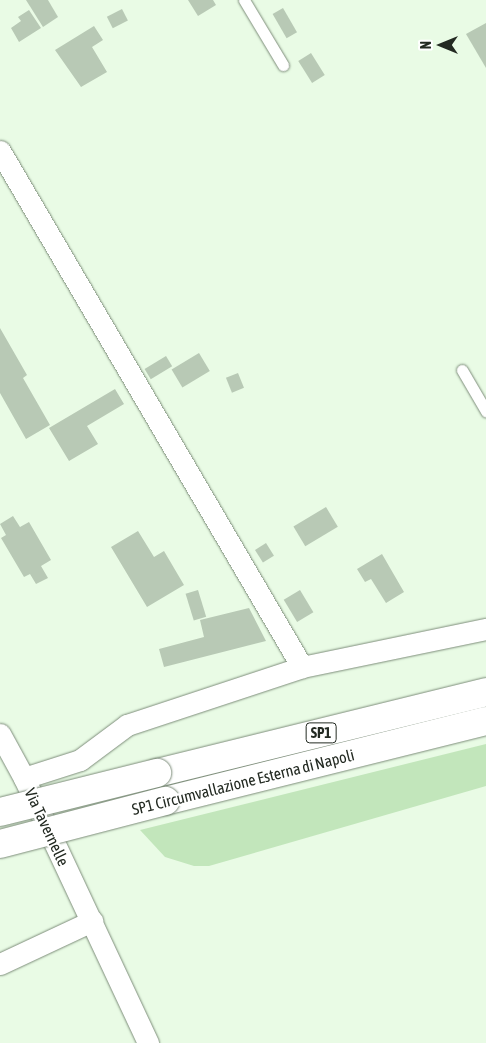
<!DOCTYPE html>
<html>
<head>
<meta charset="utf-8">
<style>
  body { margin:0 }
  #map { position:relative; width:486px; height:1043px; overflow:hidden; background:#e9fbe5; font-family:"Asap Condensed",sans-serif }
  div>[style] { position:absolute }
  .green>* { inset:0; background:#c2e6bb }
  .building>* { inset:0; background:#b8c9b5; transform-origin:0 0 }
  .roads { filter:drop-shadow(0 0 1px #7d8d7a) drop-shadow(0 0 1px #7d8d7a) }
  .service>* { height:11px; margin:-5.5px; padding:0 5.5px; transform-origin:5.5px; border-radius:5.5px; background:#fff }
  .minor>* { height:21px; margin:-10.5px; padding:0 10.5px; transform-origin:10.5px; border-radius:10.5px; background:#fff }
  .trunk>* { height:28px; margin:-14px; padding:0 14px; transform-origin:14px; border-radius:14px; background:#fff }
  .bridges { filter:drop-shadow(0 0 1px #7d8d7a) drop-shadow(0 0 1px #7d8d7a) }
  .trunk-bridge>* { height:28px; margin:-14px; padding:0 14px; transform-origin:14px; border-radius:14px; background:#fff }
  span { translate:-50% -50%; white-space:nowrap; text-align:center; line-height:1.15; -webkit-text-stroke:4.5px #fff; paint-order:stroke }
  .shield-label span { padding:1px 4px; background:#fff; border:1px solid; border-radius:4px; -webkit-text-stroke-width:0 }
  .shield-label { font-size:15px; color:#232a22; font-weight:700 }
  .street-label { font-size:16px; color:#232a22 }
  .north { position:absolute; left:416px; top:20px; width:50px; height:50px; -webkit-text-stroke:4px #fff; paint-order:stroke; rotate:270deg; font-size:14px; font-weight:700; line-height:20px; text-align:center; color:#232a22 }
  .north::after { content:''; display:block; margin:auto; width:18px; height:22px; background:#232a22; clip-path:polygon(50% 0,100% 100%,50% 72%,0 100%) }
</style>
</head>
<body>
<div id="map">
  <div class="green">
    <i style="clip-path:polygon(486px 744px,486px 786px,209px 866px,194px 866px,165px 857px,140px 830px)"></i>
  </div>
  <div class="building">
    <i style="clip-path:polygon(26px 0,48px 0,58px 17px,43px 27px)"></i>
    <i style="clip-path:polygon(188px 0,213px 0,216px 5px,198px 16px)"></i>
    <i style="left:283px;top:8px;width:28px;height:12px;rotate:60deg"></i>
    <i style="left:122px;top:9px;width:13px;height:17px;rotate:63deg"></i>
    <i style="clip-path:polygon(29px 10px,41px 28px,19px 42px,11px 28px,21px 21px,18px 17px)"></i>
    <i style="clip-path:polygon(486px 23px,486px 68px,466px 34px)"></i>
    <i style="clip-path:polygon(94px 26px,103px 40px,92px 47px,107px 72px,81px 87px,55px 50px)"></i>
    <i style="left:311px;top:53px;width:26px;height:15px;rotate:58deg"></i>
    <i style="clip-path:polygon(0 328px,27px 375px,23px 378px,50px 425px,26px 439px,0 393px)"></i>
    <i style="left:199px;top:353px;width:21px;height:32px;rotate:59deg"></i>
    <i style="left:166px;top:356px;width:12px;height:25px;rotate:59deg"></i>
    <i style="left:238px;top:373px;width:16px;height:13px;rotate:68deg"></i>
    <i style="clip-path:polygon(115px 389px,124px 404px,87px 426px,98px 444px,69px 461px,49px 428px)"></i>
    <i style="left:326px;top:507px;width:23px;height:38px;rotate:59deg"></i>
    <i style="clip-path:polygon(13px 516px,20px 527px,29px 522px,51px 560px,41px 566px,48px 578px,36px 584px,30px 574px,24px 577px,1px 538px,6px 535px,0 524px)"></i>
    <i style="clip-path:polygon(138px 531px,154px 557px,164px 551px,184px 585px,147px 607px,111px 547px)"></i>
    <i style="left:266px;top:543px;width:15px;height:13px;rotate:58deg"></i>
    <i style="clip-path:polygon(382px 554px,404px 592px,386px 603px,371px 579px,365px 582px,357px 569px)"></i>
    <i style="left:198px;top:590px;width:28px;height:13px;rotate:73deg"></i>
    <i style="left:300px;top:590px;width:26px;height:19px;rotate:59deg"></i>
    <i style="clip-path:polygon(249px 608px,266px 641px,164px 667px,159px 649px,204px 637px,200px 620px)"></i>
  </div>
  <div class="roads">
    <div class="service">
      <i style="left:244px;top:0;width:76px;rotate:59deg"></i>
      <i style="left:462px;top:370px;width:48px;rotate:59.7deg"></i>
    </div>
    <div class="minor">
      <i style="left:0;top:151px;width:598px;rotate:59.66deg"></i>
      <i style="left:0;top:734px;width:50px;rotate:61.4deg"></i>
      <i style="left:24px;top:778px;width:293px;rotate:64.9deg"></i>
      <i style="left:24px;top:778px;width:59px;rotate:-17.8deg"></i>
      <i style="left:80px;top:760px;width:59px;rotate:-36.7deg"></i>
      <i style="left:127px;top:725px;width:184px;rotate:-18.3deg"></i>
      <i style="left:302px;top:667px;width:188px;rotate:-11.7deg"></i>
      <i style="left:0;top:964px;width:102px;rotate:-25.1deg"></i>
    </div>
    <div class="trunk">
      <i style="left:157px;top:773px;width:339px;rotate:-13.8deg"></i>
      <i style="left:165px;top:801px;width:331px;rotate:-14deg"></i>
    </div>
  </div>
  <div class="bridges">
    <div class="trunk-bridge">
      <i style="left:0;top:812px;width:162px;rotate:-14deg"></i>
      <i style="left:0;top:844px;width:171px;rotate:-14.6deg"></i>
    </div>
  </div>
  <div class="shield-label">
    <span style="left:321px;top:733px">SP1</span>
  </div>
  <div class="street-label">
    <span style="left:243px;top:782px;rotate:-14deg">SP1 Circumvallazione Esterna di Napoli</span>
    <span style="left:47px;top:827px;rotate:65deg">Via Tavernelle</span>
  </div>
  <div class="north">N</div>
</div>
</body>
</html>
